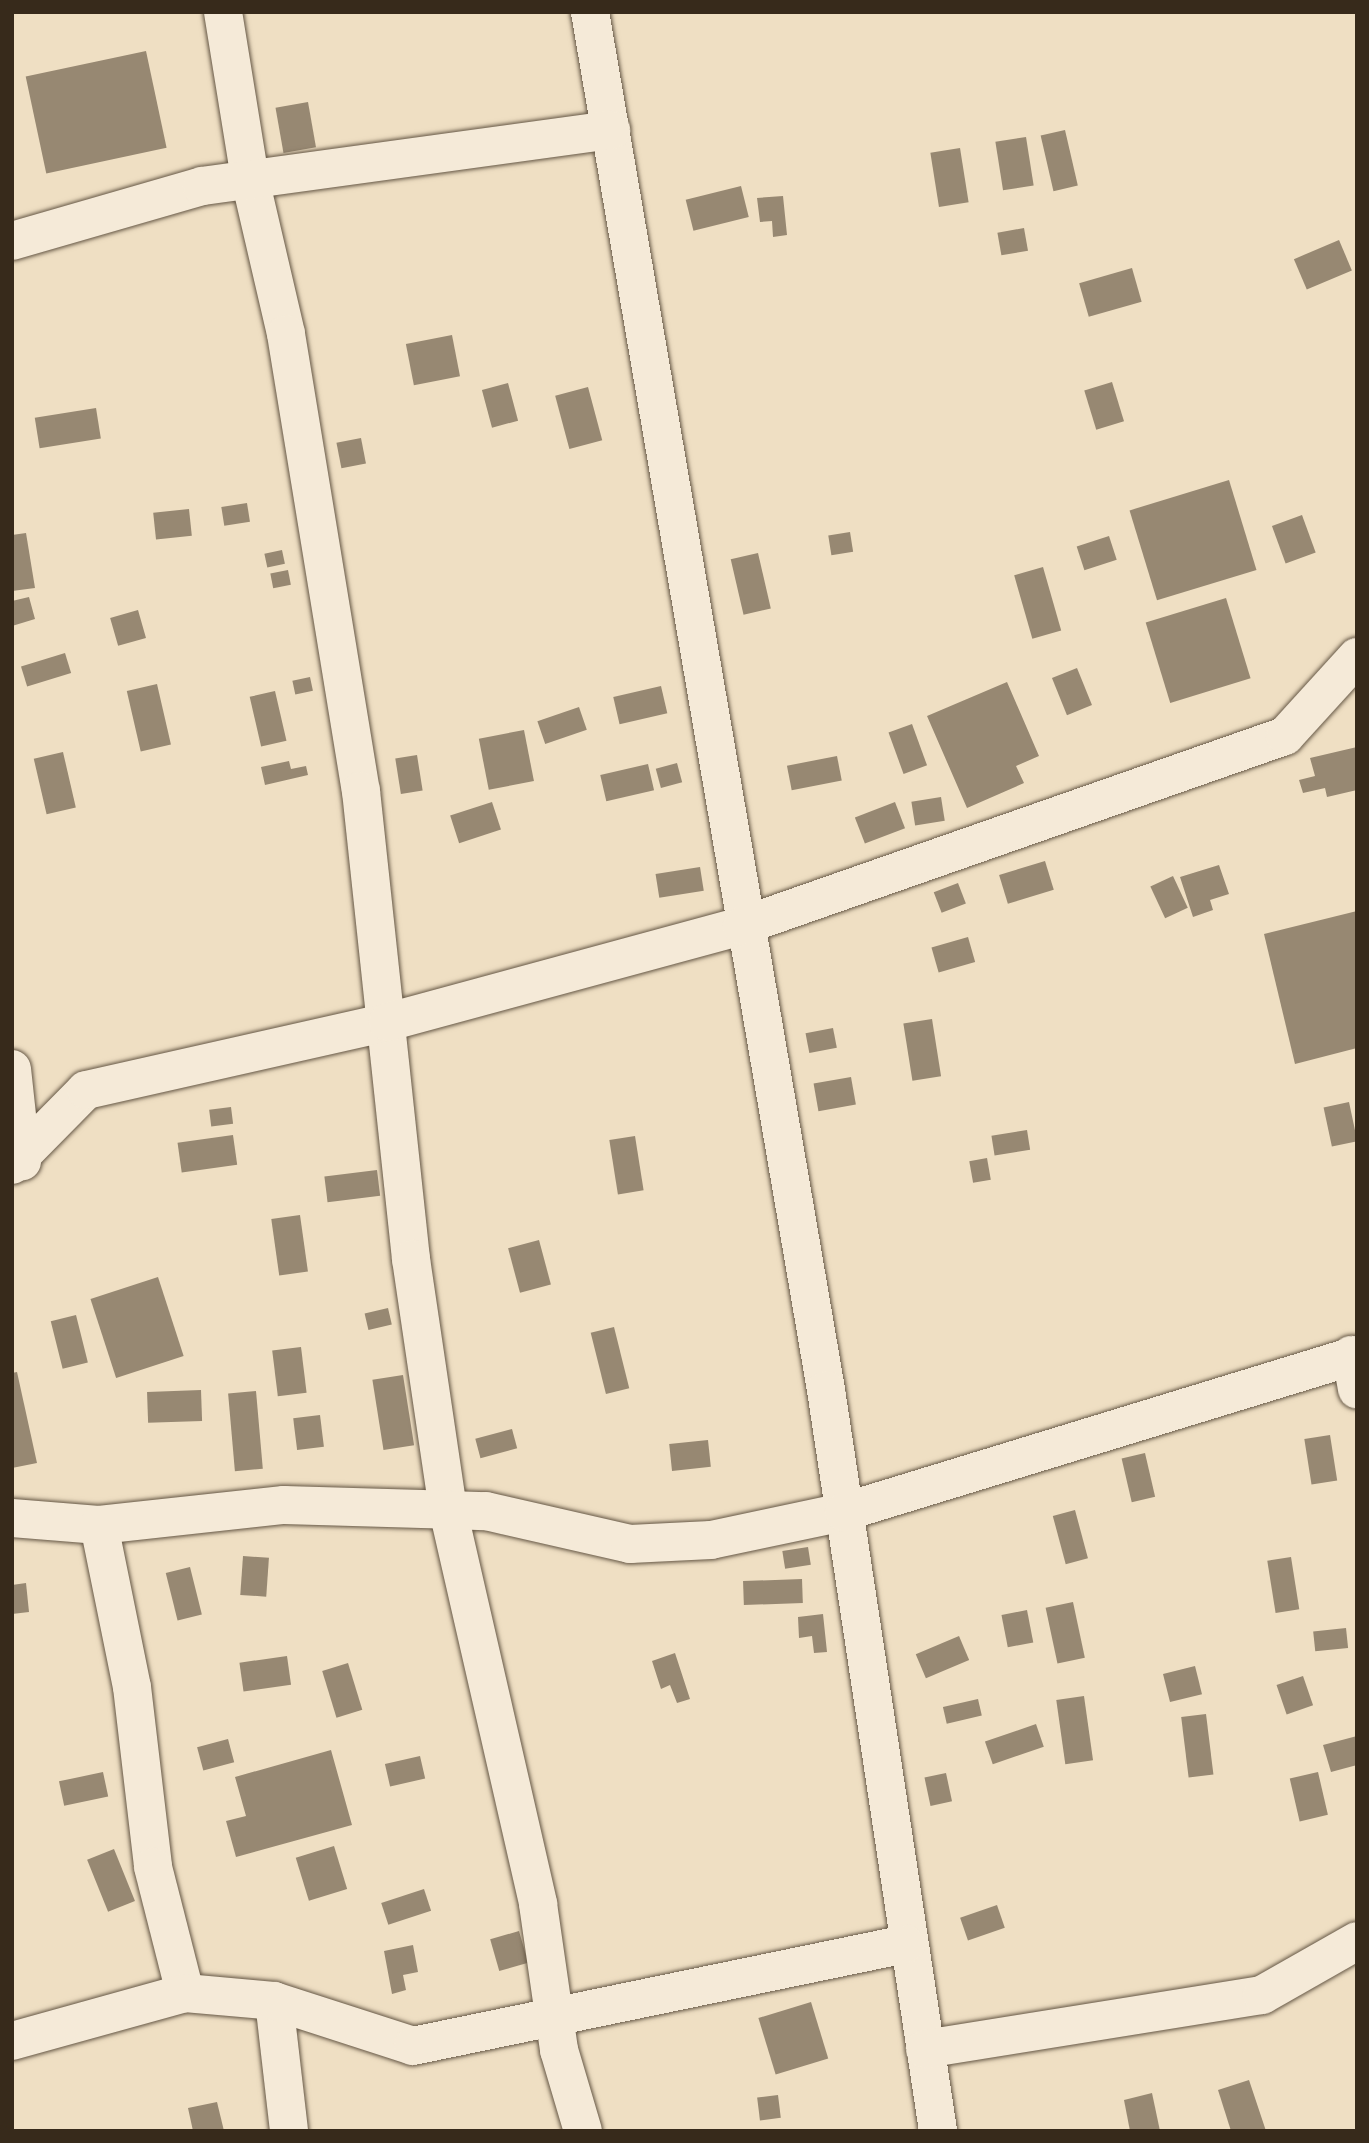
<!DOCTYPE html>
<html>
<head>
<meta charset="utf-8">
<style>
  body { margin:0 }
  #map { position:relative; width:1369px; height:2143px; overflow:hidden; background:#efdfc3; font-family:Vollkorn,serif }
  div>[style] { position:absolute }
  .building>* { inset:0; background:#978872; transform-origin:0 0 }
  .roads { filter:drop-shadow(0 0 2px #655745) drop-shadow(0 0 2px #655745) }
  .minor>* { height:38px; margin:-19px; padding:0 19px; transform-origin:19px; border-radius:19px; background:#f5ead8 }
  span { translate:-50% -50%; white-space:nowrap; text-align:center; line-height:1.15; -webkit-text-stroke:5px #f5ead8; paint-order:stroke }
  .frame { position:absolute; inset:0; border:14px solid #372a1b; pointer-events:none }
</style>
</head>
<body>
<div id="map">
  <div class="building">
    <i style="left:146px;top:51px;width:99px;height:123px;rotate:78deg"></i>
    <i style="left:308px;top:102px;width:46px;height:33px;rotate:80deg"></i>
    <i style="left:1065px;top:130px;width:57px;height:25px;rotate:77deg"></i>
    <i style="left:1026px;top:137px;width:49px;height:31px;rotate:81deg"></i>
    <i style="left:960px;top:148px;width:55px;height:30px;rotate:81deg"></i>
    <i style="left:741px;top:186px;width:32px;height:57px;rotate:76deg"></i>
    <i style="clip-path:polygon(783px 196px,787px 235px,773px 237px,772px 221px,760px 222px,757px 198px)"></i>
    <i style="left:1024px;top:228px;width:23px;height:27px;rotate:80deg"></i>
    <i style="left:1339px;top:240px;width:33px;height:49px;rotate:67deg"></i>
    <i style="left:1132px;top:268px;width:35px;height:55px;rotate:74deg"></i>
    <i style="left:452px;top:335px;width:42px;height:47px;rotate:79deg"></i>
    <i style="left:1112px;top:382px;width:41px;height:29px;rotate:73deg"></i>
    <i style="left:508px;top:383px;width:39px;height:27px;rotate:75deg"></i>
    <i style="left:588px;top:387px;width:55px;height:34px;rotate:75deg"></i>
    <i style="left:96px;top:408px;width:31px;height:62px;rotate:81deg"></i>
    <i style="left:361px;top:438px;width:26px;height:25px;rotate:79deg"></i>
    <i style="left:1229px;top:480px;width:94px;height:104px;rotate:73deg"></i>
    <i style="left:247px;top:503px;width:19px;height:26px;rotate:81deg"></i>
    <i style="left:189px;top:509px;width:27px;height:36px;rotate:84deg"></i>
    <i style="left:1302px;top:515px;width:40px;height:32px;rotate:70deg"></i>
    <i style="left:850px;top:532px;width:20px;height:22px;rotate:81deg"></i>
    <i style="clip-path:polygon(26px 533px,35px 588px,12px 591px,12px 535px)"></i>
    <i style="left:1109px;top:536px;width:25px;height:34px;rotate:72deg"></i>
    <i style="left:282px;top:550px;width:14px;height:18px;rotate:78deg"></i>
    <i style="left:758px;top:553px;width:57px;height:28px;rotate:77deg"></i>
    <i style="left:1043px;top:567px;width:66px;height:30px;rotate:74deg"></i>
    <i style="left:288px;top:570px;width:15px;height:18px;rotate:79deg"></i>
    <i style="clip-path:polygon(29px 597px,35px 619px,12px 626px,12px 601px)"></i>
    <i style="left:1226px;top:598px;width:84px;height:84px;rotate:73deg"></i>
    <i style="left:138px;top:610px;width:29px;height:29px;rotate:74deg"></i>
    <i style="left:65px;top:653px;width:21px;height:46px;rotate:73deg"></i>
    <i style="left:1077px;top:668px;width:40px;height:27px;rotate:68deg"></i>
    <i style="left:310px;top:677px;width:14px;height:18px;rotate:78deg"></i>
    <i style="clip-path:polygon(1007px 682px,1039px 756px,1016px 766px,1024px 783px,967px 808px,927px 716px)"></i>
    <i style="left:157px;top:684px;width:62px;height:31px;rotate:77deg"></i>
    <i style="left:661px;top:686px;width:28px;height:49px;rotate:77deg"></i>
    <i style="left:275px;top:691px;width:51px;height:26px;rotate:77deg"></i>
    <i style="left:579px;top:707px;width:24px;height:44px;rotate:71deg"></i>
    <i style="left:912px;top:724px;width:44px;height:25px;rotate:70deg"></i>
    <i style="left:524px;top:730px;width:52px;height:46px;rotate:79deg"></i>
    <i style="clip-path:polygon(1357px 747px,1357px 790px,1327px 797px,1325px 788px,1303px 793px,1299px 780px,1315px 776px,1310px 758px)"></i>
    <i style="left:63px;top:752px;width:57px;height:30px;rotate:77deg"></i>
    <i style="left:417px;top:755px;width:36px;height:22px;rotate:81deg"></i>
    <i style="left:837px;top:756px;width:25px;height:51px;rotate:79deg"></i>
    <i style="clip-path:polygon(289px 761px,291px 769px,306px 766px,308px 775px,265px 785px,261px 767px)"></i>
    <i style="left:677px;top:763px;width:20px;height:22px;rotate:75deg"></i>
    <i style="left:648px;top:764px;width:27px;height:49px;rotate:77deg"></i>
    <i style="left:941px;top:797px;width:24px;height:30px;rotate:81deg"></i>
    <i style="left:492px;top:802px;width:29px;height:44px;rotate:72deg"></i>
    <i style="left:895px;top:802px;width:28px;height:43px;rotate:69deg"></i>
    <i style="left:1045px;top:861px;width:30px;height:48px;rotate:73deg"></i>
    <i style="clip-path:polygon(1219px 865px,1229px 894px,1210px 900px,1213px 910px,1193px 917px,1180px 877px)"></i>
    <i style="left:700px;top:867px;width:24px;height:45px;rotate:81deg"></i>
    <i style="left:1173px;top:876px;width:35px;height:25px;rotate:65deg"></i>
    <i style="left:958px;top:883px;width:22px;height:26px;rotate:69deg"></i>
    <i style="clip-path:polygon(1357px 911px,1357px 1048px,1295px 1064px,1264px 934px)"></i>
    <i style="left:968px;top:937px;width:26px;height:38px;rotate:74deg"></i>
    <i style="left:932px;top:1019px;width:58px;height:29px;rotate:81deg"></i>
    <i style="left:833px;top:1028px;width:20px;height:28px;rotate:79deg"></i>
    <i style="left:851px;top:1077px;width:28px;height:38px;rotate:80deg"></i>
    <i style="left:1349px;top:1102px;width:40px;height:26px;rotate:78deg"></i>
    <i style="left:231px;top:1107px;width:17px;height:22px;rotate:83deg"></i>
    <i style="left:1027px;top:1130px;width:20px;height:36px;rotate:81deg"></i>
    <i style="left:233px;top:1135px;width:30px;height:56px;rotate:82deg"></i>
    <i style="left:635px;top:1136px;width:55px;height:26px;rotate:81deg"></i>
    <i style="left:987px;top:1158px;width:22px;height:18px;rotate:80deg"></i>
    <i style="left:377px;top:1170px;width:26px;height:53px;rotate:83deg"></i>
    <i style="left:300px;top:1215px;width:57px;height:29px;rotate:82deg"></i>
    <i style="left:539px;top:1240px;width:46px;height:32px;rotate:75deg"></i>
    <i style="left:158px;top:1277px;width:83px;height:71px;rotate:72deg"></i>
    <i style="left:388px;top:1308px;width:17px;height:24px;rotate:77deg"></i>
    <i style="left:76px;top:1315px;width:49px;height:26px;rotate:76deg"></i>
    <i style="left:614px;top:1327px;width:63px;height:24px;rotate:76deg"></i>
    <i style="left:301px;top:1347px;width:46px;height:29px;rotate:83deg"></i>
    <i style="clip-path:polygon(17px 1372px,37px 1463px,12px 1468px,12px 1373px)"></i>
    <i style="left:403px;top:1375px;width:71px;height:31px;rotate:81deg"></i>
    <i style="left:201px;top:1390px;width:31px;height:54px;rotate:88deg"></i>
    <i style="left:256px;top:1391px;width:78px;height:28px;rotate:85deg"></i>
    <i style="left:320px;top:1415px;width:32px;height:27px;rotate:83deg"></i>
    <i style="left:512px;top:1429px;width:20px;height:38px;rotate:75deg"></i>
    <i style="left:1330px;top:1435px;width:46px;height:26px;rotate:81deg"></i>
    <i style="left:708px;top:1440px;width:27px;height:39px;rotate:84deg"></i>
    <i style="left:1145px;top:1453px;width:45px;height:24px;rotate:77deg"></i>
    <i style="left:1075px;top:1510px;width:50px;height:23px;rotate:75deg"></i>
    <i style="left:808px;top:1547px;width:18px;height:26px;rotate:81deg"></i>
    <i style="left:243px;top:1556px;width:26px;height:39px;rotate:4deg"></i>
    <i style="left:1291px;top:1557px;width:53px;height:24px;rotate:81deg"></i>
    <i style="left:190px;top:1567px;width:49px;height:25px;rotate:76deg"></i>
    <i style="left:802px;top:1579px;width:24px;height:59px;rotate:88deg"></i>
    <i style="clip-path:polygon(26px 1583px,29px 1612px,12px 1614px,12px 1585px)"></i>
    <i style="left:1073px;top:1602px;width:57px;height:28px;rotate:78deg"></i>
    <i style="left:1027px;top:1610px;width:33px;height:26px;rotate:79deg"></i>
    <i style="clip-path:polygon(823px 1614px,827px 1652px,814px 1653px,812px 1636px,799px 1638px,798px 1617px)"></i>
    <i style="left:1346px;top:1628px;width:20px;height:33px;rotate:84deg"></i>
    <i style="left:959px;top:1636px;width:26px;height:47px;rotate:67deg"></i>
    <i style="clip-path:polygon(675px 1653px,690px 1699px,677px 1703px,670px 1685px,661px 1689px,652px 1661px)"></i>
    <i style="left:287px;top:1656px;width:29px;height:48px;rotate:82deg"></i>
    <i style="left:348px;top:1663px;width:49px;height:27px;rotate:73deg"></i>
    <i style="left:1195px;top:1666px;width:29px;height:33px;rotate:76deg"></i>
    <i style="left:1303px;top:1676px;width:31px;height:28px;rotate:71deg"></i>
    <i style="left:1084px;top:1696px;width:65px;height:28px;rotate:82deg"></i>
    <i style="left:978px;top:1699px;width:17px;height:36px;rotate:77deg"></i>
    <i style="left:1206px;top:1714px;width:61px;height:25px;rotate:83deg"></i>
    <i style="left:1036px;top:1724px;width:24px;height:54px;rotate:71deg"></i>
    <i style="clip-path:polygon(1357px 1736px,1357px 1765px,1331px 1772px,1323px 1745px)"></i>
    <i style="left:228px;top:1739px;width:24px;height:32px;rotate:75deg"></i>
    <i style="clip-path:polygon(331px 1750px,352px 1825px,236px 1857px,226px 1821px,246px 1816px,235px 1777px)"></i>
    <i style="left:420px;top:1756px;width:23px;height:36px;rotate:77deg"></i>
    <i style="left:103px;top:1772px;width:25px;height:45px;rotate:78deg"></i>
    <i style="left:1318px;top:1772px;width:44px;height:29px;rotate:77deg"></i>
    <i style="left:946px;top:1773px;width:29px;height:22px;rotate:78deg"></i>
    <i style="left:334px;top:1846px;width:45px;height:40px;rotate:73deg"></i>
    <i style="left:114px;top:1849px;width:56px;height:29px;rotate:68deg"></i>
    <i style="left:424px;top:1889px;width:23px;height:45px;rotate:72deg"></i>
    <i style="left:997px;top:1905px;width:24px;height:39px;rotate:71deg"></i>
    <i style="left:519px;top:1931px;width:33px;height:30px;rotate:74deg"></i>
    <i style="clip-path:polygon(413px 1945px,418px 1972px,403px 1975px,406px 1990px,392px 1994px,384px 1951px)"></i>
    <i style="left:811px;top:2002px;width:59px;height:55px;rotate:73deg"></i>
    <i style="clip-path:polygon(1249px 2080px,1266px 2131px,1231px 2131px,1218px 2090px)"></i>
    <i style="clip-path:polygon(1152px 2093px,1160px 2131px,1130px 2131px,1124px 2100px)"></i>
    <i style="left:778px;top:2095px;width:23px;height:21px;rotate:83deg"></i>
    <i style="clip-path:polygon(217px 2102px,224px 2131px,193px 2131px,188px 2108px)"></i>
  </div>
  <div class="roads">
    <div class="minor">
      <i style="left:223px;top:12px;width:169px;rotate:80.8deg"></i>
      <i style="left:250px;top:179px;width:159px;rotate:76.9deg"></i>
      <i style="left:286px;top:334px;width:463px;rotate:80.7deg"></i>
      <i style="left:361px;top:791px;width:471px;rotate:83.9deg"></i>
      <i style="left:411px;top:1259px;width:254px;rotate:81.6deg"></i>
      <i style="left:448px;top:1510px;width:404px;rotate:77.1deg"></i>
      <i style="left:538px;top:1904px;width:148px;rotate:81.8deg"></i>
      <i style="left:559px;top:2050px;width:84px;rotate:73.5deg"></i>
      <i style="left:590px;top:12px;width:1398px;rotate:80.28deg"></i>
      <i style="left:826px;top:1390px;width:749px;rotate:81.4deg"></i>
      <i style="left:12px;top:241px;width:198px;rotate:-16.1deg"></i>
      <i style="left:202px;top:186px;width:413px;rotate:-7.8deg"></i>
      <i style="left:12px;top:1069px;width:93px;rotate:83.8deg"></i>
      <i style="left:12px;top:1165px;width:105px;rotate:-45.4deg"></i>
      <i style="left:86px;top:1090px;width:310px;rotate:-12.7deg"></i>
      <i style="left:388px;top:1022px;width:367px;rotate:-15.2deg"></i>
      <i style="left:742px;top:926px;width:575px;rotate:-19.29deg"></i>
      <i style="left:1285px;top:736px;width:107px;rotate:-47.7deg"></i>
      <i style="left:1351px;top:1355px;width:35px;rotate:80deg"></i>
      <i style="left:12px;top:1518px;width:87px;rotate:4.6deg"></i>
      <i style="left:99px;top:1525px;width:186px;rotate:-6.2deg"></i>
      <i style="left:284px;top:1505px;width:164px;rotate:1.7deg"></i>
      <i style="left:448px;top:1510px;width:38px;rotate:2deg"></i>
      <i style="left:486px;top:1511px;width:148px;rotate:12.9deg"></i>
      <i style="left:630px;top:1544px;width:81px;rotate:-2.8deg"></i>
      <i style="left:711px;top:1540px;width:136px;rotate:-11.9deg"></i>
      <i style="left:844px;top:1512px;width:536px;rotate:-17.02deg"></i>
      <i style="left:99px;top:1525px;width:165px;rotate:78.5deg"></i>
      <i style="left:132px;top:1687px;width:181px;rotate:83.3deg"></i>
      <i style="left:153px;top:1867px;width:130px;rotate:75.7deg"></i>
      <i style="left:274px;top:2001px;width:131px;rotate:83.4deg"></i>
      <i style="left:12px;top:2041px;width:180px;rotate:-15.5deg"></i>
      <i style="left:185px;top:1993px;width:89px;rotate:5.1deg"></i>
      <i style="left:274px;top:2001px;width:146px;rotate:17.9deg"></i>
      <i style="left:413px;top:2046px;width:503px;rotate:-11.69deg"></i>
      <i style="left:925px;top:2049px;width:341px;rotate:-9.1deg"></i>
      <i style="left:1262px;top:1995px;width:109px;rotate:-29.6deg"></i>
    </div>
  </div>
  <div class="frame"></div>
</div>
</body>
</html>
